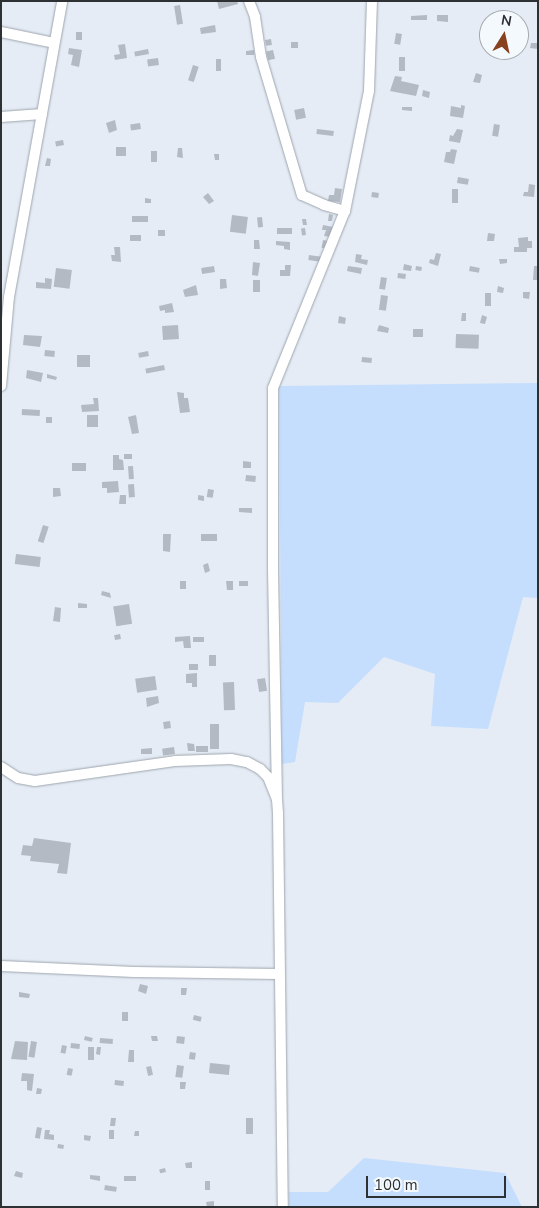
<!DOCTYPE html>
<html>
<head>
<meta charset="utf-8">
<style>
  body { margin:0 }
  #map { position:relative; width:539px; height:1208px; overflow:hidden; background:#e5ecf5; font-family:"Nunito Sans",sans-serif }
  div>[style] { position:absolute }
  .green>* { inset:0; background:#c5defe }
  .building>* { inset:0; background:#b3bac3; transform-origin:0 0 }
  .roads { filter:drop-shadow(0 0 1px #9ea5ae) drop-shadow(0 0 1px #9ea5ae) }
  .street>* { height:10px; margin:-5px; padding:0 5px; transform-origin:5px; border-radius:5px; background:#fff }
  span { translate:-50% -50%; white-space:nowrap; text-align:center; line-height:1.15; -webkit-text-stroke:4.5px #f4f9fe; paint-order:stroke }
  .frame { position:absolute; inset:0; border:2px solid #2e3134; pointer-events:none }
  .north { position:absolute; left:479px; top:10px; width:50px; height:50px; box-sizing:border-box; background:#f4f9fe; border:1px solid #a5a9ad; border-radius:50%; rotate:10deg; font-size:14px; font-weight:700; line-height:20px; text-align:center; color:#2e3134 }
  .north::after { content:''; display:block; margin:auto; width:18px; height:22px; background:#88411f; clip-path:polygon(50% 0,100% 100%,50% 72%,0 100%) }
  .scale { position:absolute; left:366px; top:1176px; width:140px; height:22px; box-sizing:border-box; border:2px solid #2e3134; border-top:0; padding-left:6px; font-size:15px; line-height:18px; white-space:nowrap; color:#2e3134; -webkit-text-stroke:4px #f4f9fe; paint-order:stroke }
</style>
</head>
<body>
<div id="map">
  <div class="green">
    <i style="clip-path:polygon(538px 383px,538px 598px,523px 597px,488px 729px,431px 726px,435px 674px,384px 657px,338px 703px,305px 702px,295px 762px,282px 764px,279px 386px)"></i>
    <i style="clip-path:polygon(364px 1158px,505px 1173px,522px 1207px,289px 1207px,289px 1192px,328px 1192px)"></i>
  </div>
  <div class="building">
    <i style="clip-path:polygon(217px 1px,237px 1px,238px 4px,219px 9px)"></i>
    <i style="left:180px;top:5px;width:19px;height:6px;rotate:81deg"></i>
    <i style="clip-path:polygon(427px 15px,427px 20px,411px 20px,411px 16px)"></i>
    <i style="clip-path:polygon(437px 15px,448px 15px,448px 22px,437px 21px)"></i>
    <i style="clip-path:polygon(215px 25px,216px 32px,201px 34px,200px 28px)"></i>
    <i style="left:76px;top:32px;width:6px;height:8px"></i>
    <i style="left:396px;top:33px;width:6px;height:11px;rotate:9deg"></i>
    <i style="left:271px;top:39px;width:6px;height:6px;rotate:81deg"></i>
    <i style="left:291px;top:42px;width:7px;height:6px"></i>
    <i style="clip-path:polygon(531px 43px,538px 43px,538px 49px,530px 48px)"></i>
    <i style="clip-path:polygon(125px 44px,127px 58px,115px 60px,114px 55px,120px 54px,118px 45px)"></i>
    <i style="clip-path:polygon(69px 48px,82px 50px,79px 67px,71px 65px,73px 55px,68px 54px)"></i>
    <i style="left:148px;top:49px;width:5px;height:14px;rotate:79deg"></i>
    <i style="clip-path:polygon(254px 50px,254px 55px,246px 55px,246px 51px)"></i>
    <i style="left:273px;top:50px;width:9px;height:7px;rotate:77deg"></i>
    <i style="left:399px;top:57px;width:6px;height:14px"></i>
    <i style="left:158px;top:58px;width:7px;height:11px;rotate:82deg"></i>
    <i style="left:216px;top:59px;width:5px;height:12px"></i>
    <i style="left:193px;top:65px;width:6px;height:16px;rotate:18deg"></i>
    <i style="clip-path:polygon(476px 73px,482px 75px,480px 83px,473px 82px)"></i>
    <i style="clip-path:polygon(395px 76px,402px 77px,401px 81px,419px 85px,416px 96px,390px 91px)"></i>
    <i style="clip-path:polygon(423px 90px,430px 92px,429px 98px,422px 96px)"></i>
    <i style="clip-path:polygon(461px 105px,465px 106px,463px 118px,450px 116px,451px 106px,461px 108px)"></i>
    <i style="clip-path:polygon(402px 107px,412px 107px,412px 111px,402px 110px)"></i>
    <i style="left:304px;top:108px;width:10px;height:10px;rotate:79deg"></i>
    <i style="clip-path:polygon(115px 120px,117px 130px,109px 133px,106px 123px)"></i>
    <i style="left:140px;top:123px;width:6px;height:10px;rotate:81deg"></i>
    <i style="left:494px;top:124px;width:6px;height:12px;rotate:9deg"></i>
    <i style="left:317px;top:129px;width:17px;height:5px;rotate:7deg"></i>
    <i style="clip-path:polygon(457px 129px,463px 130px,460px 143px,449px 141px,450px 135px,453px 136px)"></i>
    <i style="left:63px;top:140px;width:5px;height:8px;rotate:79deg"></i>
    <i style="left:126px;top:147px;width:9px;height:10px;rotate:90deg"></i>
    <i style="clip-path:polygon(178px 148px,182px 148px,183px 158px,177px 157px)"></i>
    <i style="clip-path:polygon(451px 149px,457px 150px,454px 164px,444px 162px,446px 152px,450px 152px)"></i>
    <i style="left:151px;top:151px;width:6px;height:11px"></i>
    <i style="clip-path:polygon(214px 154px,219px 154px,219px 160px,215px 160px)"></i>
    <i style="clip-path:polygon(47px 158px,51px 159px,50px 166px,45px 166px)"></i>
    <i style="left:458px;top:177px;width:11px;height:6px;rotate:10deg"></i>
    <i style="clip-path:polygon(529px 184px,535px 185px,534px 197px,523px 196px,524px 192px,528px 192px)"></i>
    <i style="clip-path:polygon(335px 188px,342px 189px,340px 202px,328px 201px,329px 195px,334px 195px)"></i>
    <i style="left:452px;top:189px;width:6px;height:14px"></i>
    <i style="left:372px;top:192px;width:7px;height:5px;rotate:8deg"></i>
    <i style="clip-path:polygon(208px 193px,214px 201px,209px 204px,203px 197px)"></i>
    <i style="clip-path:polygon(145px 198px,151px 199px,151px 203px,145px 203px)"></i>
    <i style="clip-path:polygon(329px 214px,333px 215px,332px 221px,328px 221px)"></i>
    <i style="left:232px;top:215px;width:16px;height:17px;rotate:7deg"></i>
    <i style="left:132px;top:216px;width:16px;height:6px"></i>
    <i style="left:262px;top:217px;width:10px;height:5px;rotate:84deg"></i>
    <i style="clip-path:polygon(302px 219px,306px 219px,307px 225px,303px 225px)"></i>
    <i style="clip-path:polygon(323px 225px,333px 227px,331px 237px,324px 236px,326px 230px,322px 230px)"></i>
    <i style="left:277px;top:228px;width:15px;height:6px"></i>
    <i style="left:305px;top:228px;width:7px;height:4px;rotate:82deg"></i>
    <i style="left:158px;top:230px;width:7px;height:6px"></i>
    <i style="clip-path:polygon(488px 233px,495px 234px,494px 241px,487px 241px)"></i>
    <i style="left:141px;top:235px;width:6px;height:11px;rotate:90deg"></i>
    <i style="clip-path:polygon(528px 237px,528px 241px,532px 241px,532px 248px,527px 248px,527px 252px,514px 252px,514px 247px,519px 247px,518px 238px)"></i>
    <i style="clip-path:polygon(254px 240px,259px 240px,260px 249px,254px 249px)"></i>
    <i style="left:323px;top:240px;width:5px;height:8px;rotate:11deg"></i>
    <i style="clip-path:polygon(276px 241px,290px 242px,290px 250px,284px 249px,284px 246px,276px 245px)"></i>
    <i style="clip-path:polygon(114px 247px,120px 247px,121px 262px,112px 261px,111px 255px,115px 255px)"></i>
    <i style="clip-path:polygon(436px 253px,441px 254px,438px 266px,429px 263px,430px 259px,434px 260px)"></i>
    <i style="clip-path:polygon(356px 254px,362px 255px,361px 259px,368px 260px,367px 265px,355px 262px)"></i>
    <i style="left:309px;top:255px;width:14px;height:5px;rotate:8deg"></i>
    <i style="clip-path:polygon(499px 259px,507px 259px,507px 263px,500px 264px)"></i>
    <i style="clip-path:polygon(253px 262px,260px 263px,258px 276px,252px 275px)"></i>
    <i style="clip-path:polygon(404px 264px,412px 266px,411px 271px,403px 270px)"></i>
    <i style="clip-path:polygon(285px 265px,291px 265px,290px 276px,280px 276px,280px 270px,285px 270px)"></i>
    <i style="left:214px;top:266px;width:6px;height:13px;rotate:81deg"></i>
    <i style="clip-path:polygon(348px 266px,362px 268px,361px 274px,347px 271px)"></i>
    <i style="left:416px;top:266px;width:6px;height:4px;rotate:9deg"></i>
    <i style="left:470px;top:266px;width:10px;height:5px;rotate:11deg"></i>
    <i style="clip-path:polygon(534px 266px,538px 266px,538px 280px,533px 280px)"></i>
    <i style="left:56px;top:268px;width:16px;height:19px;rotate:7deg"></i>
    <i style="left:398px;top:273px;width:8px;height:5px;rotate:7deg"></i>
    <i style="left:381px;top:277px;width:6px;height:12px;rotate:9deg"></i>
    <i style="clip-path:polygon(45px 278px,52px 279px,51px 289px,36px 288px,36px 282px,45px 283px)"></i>
    <i style="clip-path:polygon(220px 279px,226px 279px,227px 288px,220px 289px)"></i>
    <i style="left:253px;top:280px;width:7px;height:12px"></i>
    <i style="clip-path:polygon(196px 285px,198px 295px,185px 297px,183px 290px)"></i>
    <i style="clip-path:polygon(498px 286px,504px 288px,503px 293px,497px 292px)"></i>
    <i style="clip-path:polygon(523px 292px,530px 292px,529px 299px,523px 298px)"></i>
    <i style="left:485px;top:293px;width:6px;height:13px"></i>
    <i style="left:381px;top:295px;width:7px;height:15px;rotate:8deg"></i>
    <i style="clip-path:polygon(172px 303px,174px 312px,165px 313px,165px 310px,160px 311px,159px 306px)"></i>
    <i style="clip-path:polygon(462px 313px,466px 313px,466px 321px,461px 321px)"></i>
    <i style="clip-path:polygon(482px 315px,487px 317px,485px 324px,480px 323px)"></i>
    <i style="clip-path:polygon(339px 316px,346px 318px,345px 324px,338px 323px)"></i>
    <i style="left:178px;top:325px;width:14px;height:16px;rotate:86deg"></i>
    <i style="clip-path:polygon(379px 325px,389px 328px,388px 333px,377px 331px)"></i>
    <i style="left:413px;top:329px;width:10px;height:8px"></i>
    <i style="left:456px;top:334px;width:23px;height:14px;rotate:2deg"></i>
    <i style="clip-path:polygon(24px 335px,42px 336px,40px 347px,23px 345px)"></i>
    <i style="left:45px;top:350px;width:10px;height:6px;rotate:6deg"></i>
    <i style="left:148px;top:351px;width:5px;height:10px;rotate:79deg"></i>
    <i style="left:77px;top:355px;width:13px;height:12px"></i>
    <i style="left:362px;top:357px;width:10px;height:5px;rotate:6deg"></i>
    <i style="left:164px;top:365px;width:5px;height:19px;rotate:79deg"></i>
    <i style="clip-path:polygon(27px 370px,43px 373px,41px 382px,26px 378px)"></i>
    <i style="clip-path:polygon(47px 374px,57px 377px,56px 380px,47px 378px)"></i>
    <i style="clip-path:polygon(177px 392px,184px 393px,184px 398px,188px 398px,190px 412px,180px 413px)"></i>
    <i style="clip-path:polygon(93px 398px,98px 398px,99px 411px,82px 412px,81px 405px,94px 404px)"></i>
    <i style="left:22px;top:409px;width:18px;height:6px;rotate:3deg"></i>
    <i style="left:87px;top:415px;width:11px;height:12px"></i>
    <i style="clip-path:polygon(136px 415px,139px 433px,132px 434px,128px 417px)"></i>
    <i style="left:46px;top:417px;width:6px;height:6px"></i>
    <i style="left:124px;top:454px;width:8px;height:5px"></i>
    <i style="clip-path:polygon(113px 455px,119px 455px,119px 459px,123px 460px,124px 470px,113px 470px)"></i>
    <i style="clip-path:polygon(243px 461px,251px 462px,251px 468px,243px 468px)"></i>
    <i style="left:72px;top:463px;width:14px;height:8px"></i>
    <i style="left:133px;top:466px;width:13px;height:5px;rotate:86deg"></i>
    <i style="left:246px;top:475px;width:10px;height:6px;rotate:6deg"></i>
    <i style="clip-path:polygon(118px 481px,119px 492px,107px 493px,107px 488px,102px 488px,102px 482px)"></i>
    <i style="left:134px;top:484px;width:13px;height:6px;rotate:86deg"></i>
    <i style="clip-path:polygon(53px 488px,60px 488px,61px 496px,53px 497px)"></i>
    <i style="left:208px;top:489px;width:6px;height:8px;rotate:9deg"></i>
    <i style="clip-path:polygon(120px 495px,126px 495px,126px 504px,119px 504px)"></i>
    <i style="clip-path:polygon(198px 495px,204px 496px,204px 501px,198px 500px)"></i>
    <i style="clip-path:polygon(239px 508px,252px 508px,252px 513px,239px 512px)"></i>
    <i style="left:43px;top:525px;width:6px;height:17px;rotate:18deg"></i>
    <i style="clip-path:polygon(163px 534px,171px 534px,170px 552px,163px 551px)"></i>
    <i style="left:217px;top:534px;width:7px;height:16px;rotate:90deg"></i>
    <i style="left:16px;top:554px;width:25px;height:10px;rotate:7deg"></i>
    <i style="clip-path:polygon(208px 563px,210px 571px,205px 573px,203px 565px)"></i>
    <i style="left:180px;top:581px;width:6px;height:8px"></i>
    <i style="clip-path:polygon(226px 581px,233px 581px,233px 590px,227px 590px)"></i>
    <i style="left:239px;top:581px;width:9px;height:5px"></i>
    <i style="clip-path:polygon(102px 591px,110px 593px,111px 598px,101px 595px)"></i>
    <i style="clip-path:polygon(78px 603px,87px 604px,87px 608px,78px 608px)"></i>
    <i style="left:129px;top:604px;width:20px;height:16px;rotate:81deg"></i>
    <i style="clip-path:polygon(55px 607px,61px 608px,60px 622px,53px 621px)"></i>
    <i style="left:120px;top:634px;width:5px;height:6px;rotate:79deg"></i>
    <i style="clip-path:polygon(190px 636px,191px 648px,184px 648px,183px 641px,175px 642px,175px 637px)"></i>
    <i style="left:193px;top:637px;width:11px;height:5px"></i>
    <i style="left:209px;top:655px;width:7px;height:11px"></i>
    <i style="left:189px;top:664px;width:9px;height:6px"></i>
    <i style="clip-path:polygon(197px 673px,197px 687px,192px 687px,192px 683px,186px 683px,186px 674px)"></i>
    <i style="left:155px;top:676px;width:14px;height:20px;rotate:82deg"></i>
    <i style="left:265px;top:678px;width:13px;height:8px;rotate:81deg"></i>
    <i style="left:234px;top:682px;width:28px;height:11px;rotate:88deg"></i>
    <i style="clip-path:polygon(158px 696px,159px 703px,147px 707px,146px 698px)"></i>
    <i style="left:170px;top:721px;width:7px;height:7px;rotate:82deg"></i>
    <i style="left:210px;top:724px;width:9px;height:25px"></i>
    <i style="clip-path:polygon(187px 743px,194px 744px,195px 751px,188px 751px)"></i>
    <i style="left:208px;top:746px;width:6px;height:12px;rotate:90deg"></i>
    <i style="left:174px;top:747px;width:7px;height:12px;rotate:82deg"></i>
    <i style="clip-path:polygon(152px 748px,152px 754px,141px 754px,141px 749px)"></i>
    <i style="clip-path:polygon(34px 838px,71px 843px,67px 874px,57px 873px,59px 864px,30px 861px,31px 856px,21px 855px,23px 845px,32px 846px)"></i>
    <i style="clip-path:polygon(140px 984px,148px 986px,146px 994px,138px 991px)"></i>
    <i style="clip-path:polygon(181px 988px,187px 988px,186px 995px,181px 995px)"></i>
    <i style="clip-path:polygon(19px 992px,30px 994px,29px 998px,19px 997px)"></i>
    <i style="left:122px;top:1012px;width:6px;height:9px"></i>
    <i style="left:194px;top:1015px;width:8px;height:5px;rotate:14deg"></i>
    <i style="left:85px;top:1036px;width:8px;height:4px;rotate:14deg"></i>
    <i style="clip-path:polygon(151px 1036px,157px 1036px,158px 1041px,152px 1041px)"></i>
    <i style="left:177px;top:1036px;width:8px;height:7px;rotate:7deg"></i>
    <i style="left:100px;top:1038px;width:13px;height:5px;rotate:4deg"></i>
    <i style="clip-path:polygon(15px 1041px,28px 1042px,27px 1060px,11px 1059px)"></i>
    <i style="left:31px;top:1041px;width:6px;height:16px;rotate:9deg"></i>
    <i style="left:71px;top:1043px;width:9px;height:5px;rotate:6deg"></i>
    <i style="left:62px;top:1045px;width:5px;height:8px;rotate:11deg"></i>
    <i style="left:88px;top:1047px;width:6px;height:13px"></i>
    <i style="clip-path:polygon(97px 1047px,101px 1047px,100px 1055px,96px 1054px)"></i>
    <i style="clip-path:polygon(129px 1050px,134px 1050px,134px 1062px,128px 1062px)"></i>
    <i style="left:190px;top:1052px;width:6px;height:7px;rotate:9deg"></i>
    <i style="left:210px;top:1063px;width:20px;height:10px;rotate:6deg"></i>
    <i style="left:177px;top:1065px;width:7px;height:12px;rotate:8deg"></i>
    <i style="left:151px;top:1066px;width:9px;height:5px;rotate:77deg"></i>
    <i style="left:68px;top:1068px;width:5px;height:7px;rotate:11deg"></i>
    <i style="clip-path:polygon(22px 1073px,34px 1074px,32px 1091px,27px 1090px,27px 1081px,21px 1081px)"></i>
    <i style="left:115px;top:1080px;width:9px;height:5px;rotate:6deg"></i>
    <i style="clip-path:polygon(180px 1082px,186px 1082px,185px 1089px,180px 1089px)"></i>
    <i style="clip-path:polygon(37px 1088px,42px 1089px,41px 1094px,36px 1094px)"></i>
    <i style="clip-path:polygon(111px 1118px,116px 1118px,115px 1126px,110px 1126px)"></i>
    <i style="left:246px;top:1118px;width:7px;height:16px"></i>
    <i style="left:37px;top:1127px;width:5px;height:11px;rotate:11deg"></i>
    <i style="clip-path:polygon(45px 1130px,50px 1130px,49px 1134px,54px 1135px,54px 1140px,44px 1139px)"></i>
    <i style="left:114px;top:1130px;width:9px;height:5px;rotate:90deg"></i>
    <i style="clip-path:polygon(135px 1131px,139px 1131px,139px 1136px,134px 1136px)"></i>
    <i style="clip-path:polygon(84px 1135px,91px 1136px,90px 1141px,84px 1140px)"></i>
    <i style="left:58px;top:1144px;width:6px;height:4px;rotate:9deg"></i>
    <i style="clip-path:polygon(192px 1162px,192px 1168px,186px 1168px,185px 1163px)"></i>
    <i style="left:165px;top:1168px;width:4px;height:6px;rotate:76deg"></i>
    <i style="clip-path:polygon(16px 1171px,23px 1173px,22px 1178px,14px 1176px)"></i>
    <i style="clip-path:polygon(90px 1175px,100px 1176px,100px 1181px,90px 1179px)"></i>
    <i style="left:124px;top:1176px;width:12px;height:5px"></i>
    <i style="left:205px;top:1181px;width:5px;height:9px"></i>
    <i style="left:105px;top:1185px;width:12px;height:5px;rotate:9deg"></i>
    <i style="clip-path:polygon(214px 1201px,214px 1207px,207px 1207px,206px 1202px)"></i>
  </div>
  <div class="roads">
    <div class="street">
      <i style="left:249px;top:1px;width:17px;rotate:69deg"></i>
      <i style="left:255px;top:17px;width:40px;rotate:81.5deg"></i>
      <i style="left:261px;top:57px;width:144px;rotate:73.5deg"></i>
      <i style="left:302px;top:195px;width:24px;rotate:24deg"></i>
      <i style="left:324px;top:205px;width:22px;rotate:16deg"></i>
      <i style="left:1px;top:32px;width:54px;rotate:11.7deg"></i>
      <i style="left:1px;top:117px;width:41px;rotate:-4.2deg"></i>
      <i style="left:1px;top:386px;width:89px;rotate:-84.9deg"></i>
      <i style="left:9px;top:297px;width:301px;rotate:-79.8deg"></i>
      <i style="left:1px;top:767px;width:20px;rotate:33deg"></i>
      <i style="left:18px;top:778px;width:17px;rotate:10deg"></i>
      <i style="left:35px;top:781px;width:141px;rotate:-8.1deg"></i>
      <i style="left:175px;top:761px;width:56px;rotate:-2deg"></i>
      <i style="left:231px;top:759px;width:16px;rotate:11deg"></i>
      <i style="left:247px;top:762px;width:15px;rotate:28deg"></i>
      <i style="left:260px;top:769px;width:11px;rotate:45deg"></i>
      <i style="left:268px;top:777px;width:24px;rotate:68deg"></i>
      <i style="left:277px;top:799px;width:14px;rotate:86deg"></i>
      <i style="left:278px;top:813px;width:394px;rotate:89.3deg"></i>
      <i style="left:277px;top:799px;width:230px;rotate:-91deg"></i>
      <i style="left:273px;top:569px;width:181px;rotate:-90deg"></i>
      <i style="left:273px;top:388px;width:191px;rotate:-67.9deg"></i>
      <i style="left:345px;top:211px;width:122px;rotate:-78.7deg"></i>
      <i style="left:369px;top:91px;width:90px;rotate:-88.1deg"></i>
      <i style="left:1px;top:966px;width:133px;rotate:2.6deg"></i>
      <i style="left:134px;top:972px;width:145px;rotate:0.8deg"></i>
    </div>
  </div>
  <div class="frame"></div>
  <div class="north">N</div>
  <div class="scale">100 m</div>
</div>
</body>
</html>
